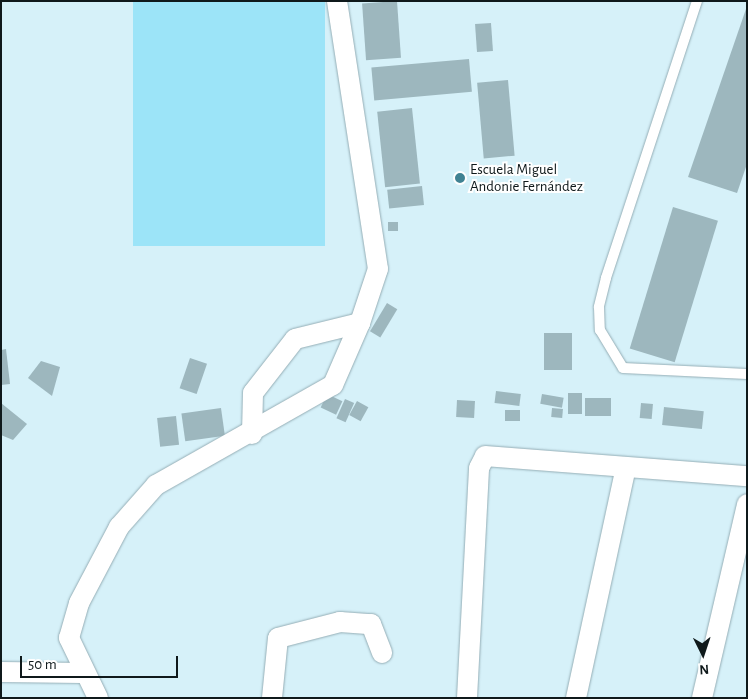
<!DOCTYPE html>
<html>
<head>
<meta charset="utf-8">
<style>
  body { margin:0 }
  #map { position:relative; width:748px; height:699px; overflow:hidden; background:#d6f1f9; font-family:"Alegreya Sans",sans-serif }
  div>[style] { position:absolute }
  .green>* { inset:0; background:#9ce4f8; transform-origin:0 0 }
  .building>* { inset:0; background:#9db7be; transform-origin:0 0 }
  .roads { filter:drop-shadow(0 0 1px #94adb5) drop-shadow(0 0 1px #94adb5) }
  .lane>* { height:10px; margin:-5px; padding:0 5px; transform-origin:5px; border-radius:5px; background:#fff }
  .street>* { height:20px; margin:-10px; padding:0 10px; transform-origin:10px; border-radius:10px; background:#fff }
  .dots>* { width:14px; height:14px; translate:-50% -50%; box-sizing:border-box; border:2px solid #fff; border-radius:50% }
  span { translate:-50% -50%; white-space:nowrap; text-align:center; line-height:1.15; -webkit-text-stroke:4px #fff; paint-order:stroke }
  .poi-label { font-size:15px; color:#0f191b }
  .left { translate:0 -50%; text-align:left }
  .frame { position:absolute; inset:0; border:2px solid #0f191b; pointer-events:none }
  .north { position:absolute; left:678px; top:629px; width:50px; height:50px; -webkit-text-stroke:4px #fff; paint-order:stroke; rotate:176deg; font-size:14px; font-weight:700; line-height:20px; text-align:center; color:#0f191b }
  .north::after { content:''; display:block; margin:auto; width:18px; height:22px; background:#0f191b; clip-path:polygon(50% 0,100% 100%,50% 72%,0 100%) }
  .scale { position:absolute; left:20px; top:656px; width:158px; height:22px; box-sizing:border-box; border:2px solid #0f191b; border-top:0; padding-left:6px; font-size:15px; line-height:18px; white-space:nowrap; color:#0f191b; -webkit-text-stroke:4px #fff; paint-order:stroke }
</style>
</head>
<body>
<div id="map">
  <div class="green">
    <i style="left:133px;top:1px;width:192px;height:245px"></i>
  </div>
  <div class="building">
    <i style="left:397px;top:1px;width:57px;height:35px;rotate:86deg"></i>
    <i style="clip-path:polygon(746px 9px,747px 164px,737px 193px,688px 177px)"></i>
    <i style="left:491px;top:23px;width:28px;height:16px;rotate:86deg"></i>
    <i style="left:469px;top:59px;width:33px;height:98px;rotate:85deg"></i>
    <i style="left:508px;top:80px;width:76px;height:31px;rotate:85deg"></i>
    <i style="left:412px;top:108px;width:76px;height:35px;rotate:84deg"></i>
    <i style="left:422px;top:186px;width:19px;height:35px;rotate:84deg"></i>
    <i style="left:673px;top:207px;width:47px;height:148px;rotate:17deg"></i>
    <i style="left:388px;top:222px;width:10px;height:9px"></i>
    <i style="left:387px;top:303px;width:12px;height:33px;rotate:31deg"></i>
    <i style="left:544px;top:333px;width:28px;height:37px"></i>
    <i style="clip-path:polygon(6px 349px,10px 384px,1px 385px,1px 350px)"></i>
    <i style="left:190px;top:358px;width:18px;height:32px;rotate:19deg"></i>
    <i style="clip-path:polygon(41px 361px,60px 367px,52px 396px,28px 378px)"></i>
    <i style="left:496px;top:391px;width:25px;height:12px;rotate:7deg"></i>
    <i style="left:568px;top:393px;width:14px;height:21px"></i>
    <i style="left:327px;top:394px;width:17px;height:15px;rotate:25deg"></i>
    <i style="left:542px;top:394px;width:22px;height:10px;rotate:10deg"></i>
    <i style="left:611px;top:398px;width:18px;height:26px;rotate:90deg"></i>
    <i style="left:345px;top:399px;width:10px;height:21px;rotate:24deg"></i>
    <i style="left:457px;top:400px;width:18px;height:17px;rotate:3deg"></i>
    <i style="left:357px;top:401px;width:13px;height:16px;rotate:29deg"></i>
    <i style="clip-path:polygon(1px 403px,27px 424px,13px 440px,1px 435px)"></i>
    <i style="left:641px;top:403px;width:12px;height:15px;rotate:5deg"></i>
    <i style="left:664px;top:407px;width:40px;height:18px;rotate:6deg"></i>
    <i style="left:221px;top:408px;width:28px;height:40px;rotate:82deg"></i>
    <i style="left:552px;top:408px;width:11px;height:9px;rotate:5deg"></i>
    <i style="left:505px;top:410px;width:15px;height:11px"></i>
    <i style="left:176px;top:416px;width:29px;height:19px;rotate:84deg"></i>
  </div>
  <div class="roads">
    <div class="lane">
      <i style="left:697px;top:1px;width:292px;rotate:108.2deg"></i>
      <i style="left:606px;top:278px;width:30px;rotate:104deg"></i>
      <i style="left:599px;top:307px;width:23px;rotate:88deg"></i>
      <i style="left:600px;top:330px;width:44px;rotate:58.8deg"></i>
      <i style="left:623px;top:368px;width:124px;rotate:2.8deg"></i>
    </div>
    <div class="street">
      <i style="left:252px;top:434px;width:41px;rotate:-88.6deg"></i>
      <i style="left:253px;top:393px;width:68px;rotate:-52.1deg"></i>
      <i style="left:295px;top:339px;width:67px;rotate:-13.8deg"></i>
      <i style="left:1px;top:672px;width:81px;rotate:0.7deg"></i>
      <i style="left:98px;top:698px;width:67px;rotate:-115.8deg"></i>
      <i style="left:69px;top:638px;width:36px;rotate:-74deg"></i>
      <i style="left:79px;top:603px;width:86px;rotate:-62.2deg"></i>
      <i style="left:119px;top:527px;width:56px;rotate:-48.6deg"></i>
      <i style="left:156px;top:485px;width:203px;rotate:-29.5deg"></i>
      <i style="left:333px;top:385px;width:68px;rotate:-66.5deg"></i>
      <i style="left:360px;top:323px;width:57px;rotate:-71.6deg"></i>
      <i style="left:378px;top:269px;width:271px;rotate:-98.7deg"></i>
      <i style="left:272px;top:698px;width:60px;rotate:-84.3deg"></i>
      <i style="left:278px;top:638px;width:64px;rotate:-14.5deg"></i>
      <i style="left:340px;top:622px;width:31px;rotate:4deg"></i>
      <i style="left:371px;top:624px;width:31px;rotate:69deg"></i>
      <i style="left:467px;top:698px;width:230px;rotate:-87deg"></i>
      <i style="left:479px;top:468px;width:13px;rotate:-63deg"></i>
      <i style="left:485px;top:456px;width:263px;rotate:4.4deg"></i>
      <i style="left:576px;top:698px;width:236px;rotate:-77.8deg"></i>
      <i style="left:702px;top:698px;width:199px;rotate:-76.9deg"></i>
    </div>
  </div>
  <div class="dots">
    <i style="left:460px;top:178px;background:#408293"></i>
  </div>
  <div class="poi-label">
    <span class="left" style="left:470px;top:178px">Escuela Miguel<br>Andonie Fernández</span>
  </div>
  <div class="frame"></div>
  <div class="north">N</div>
  <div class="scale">50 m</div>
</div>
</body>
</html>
